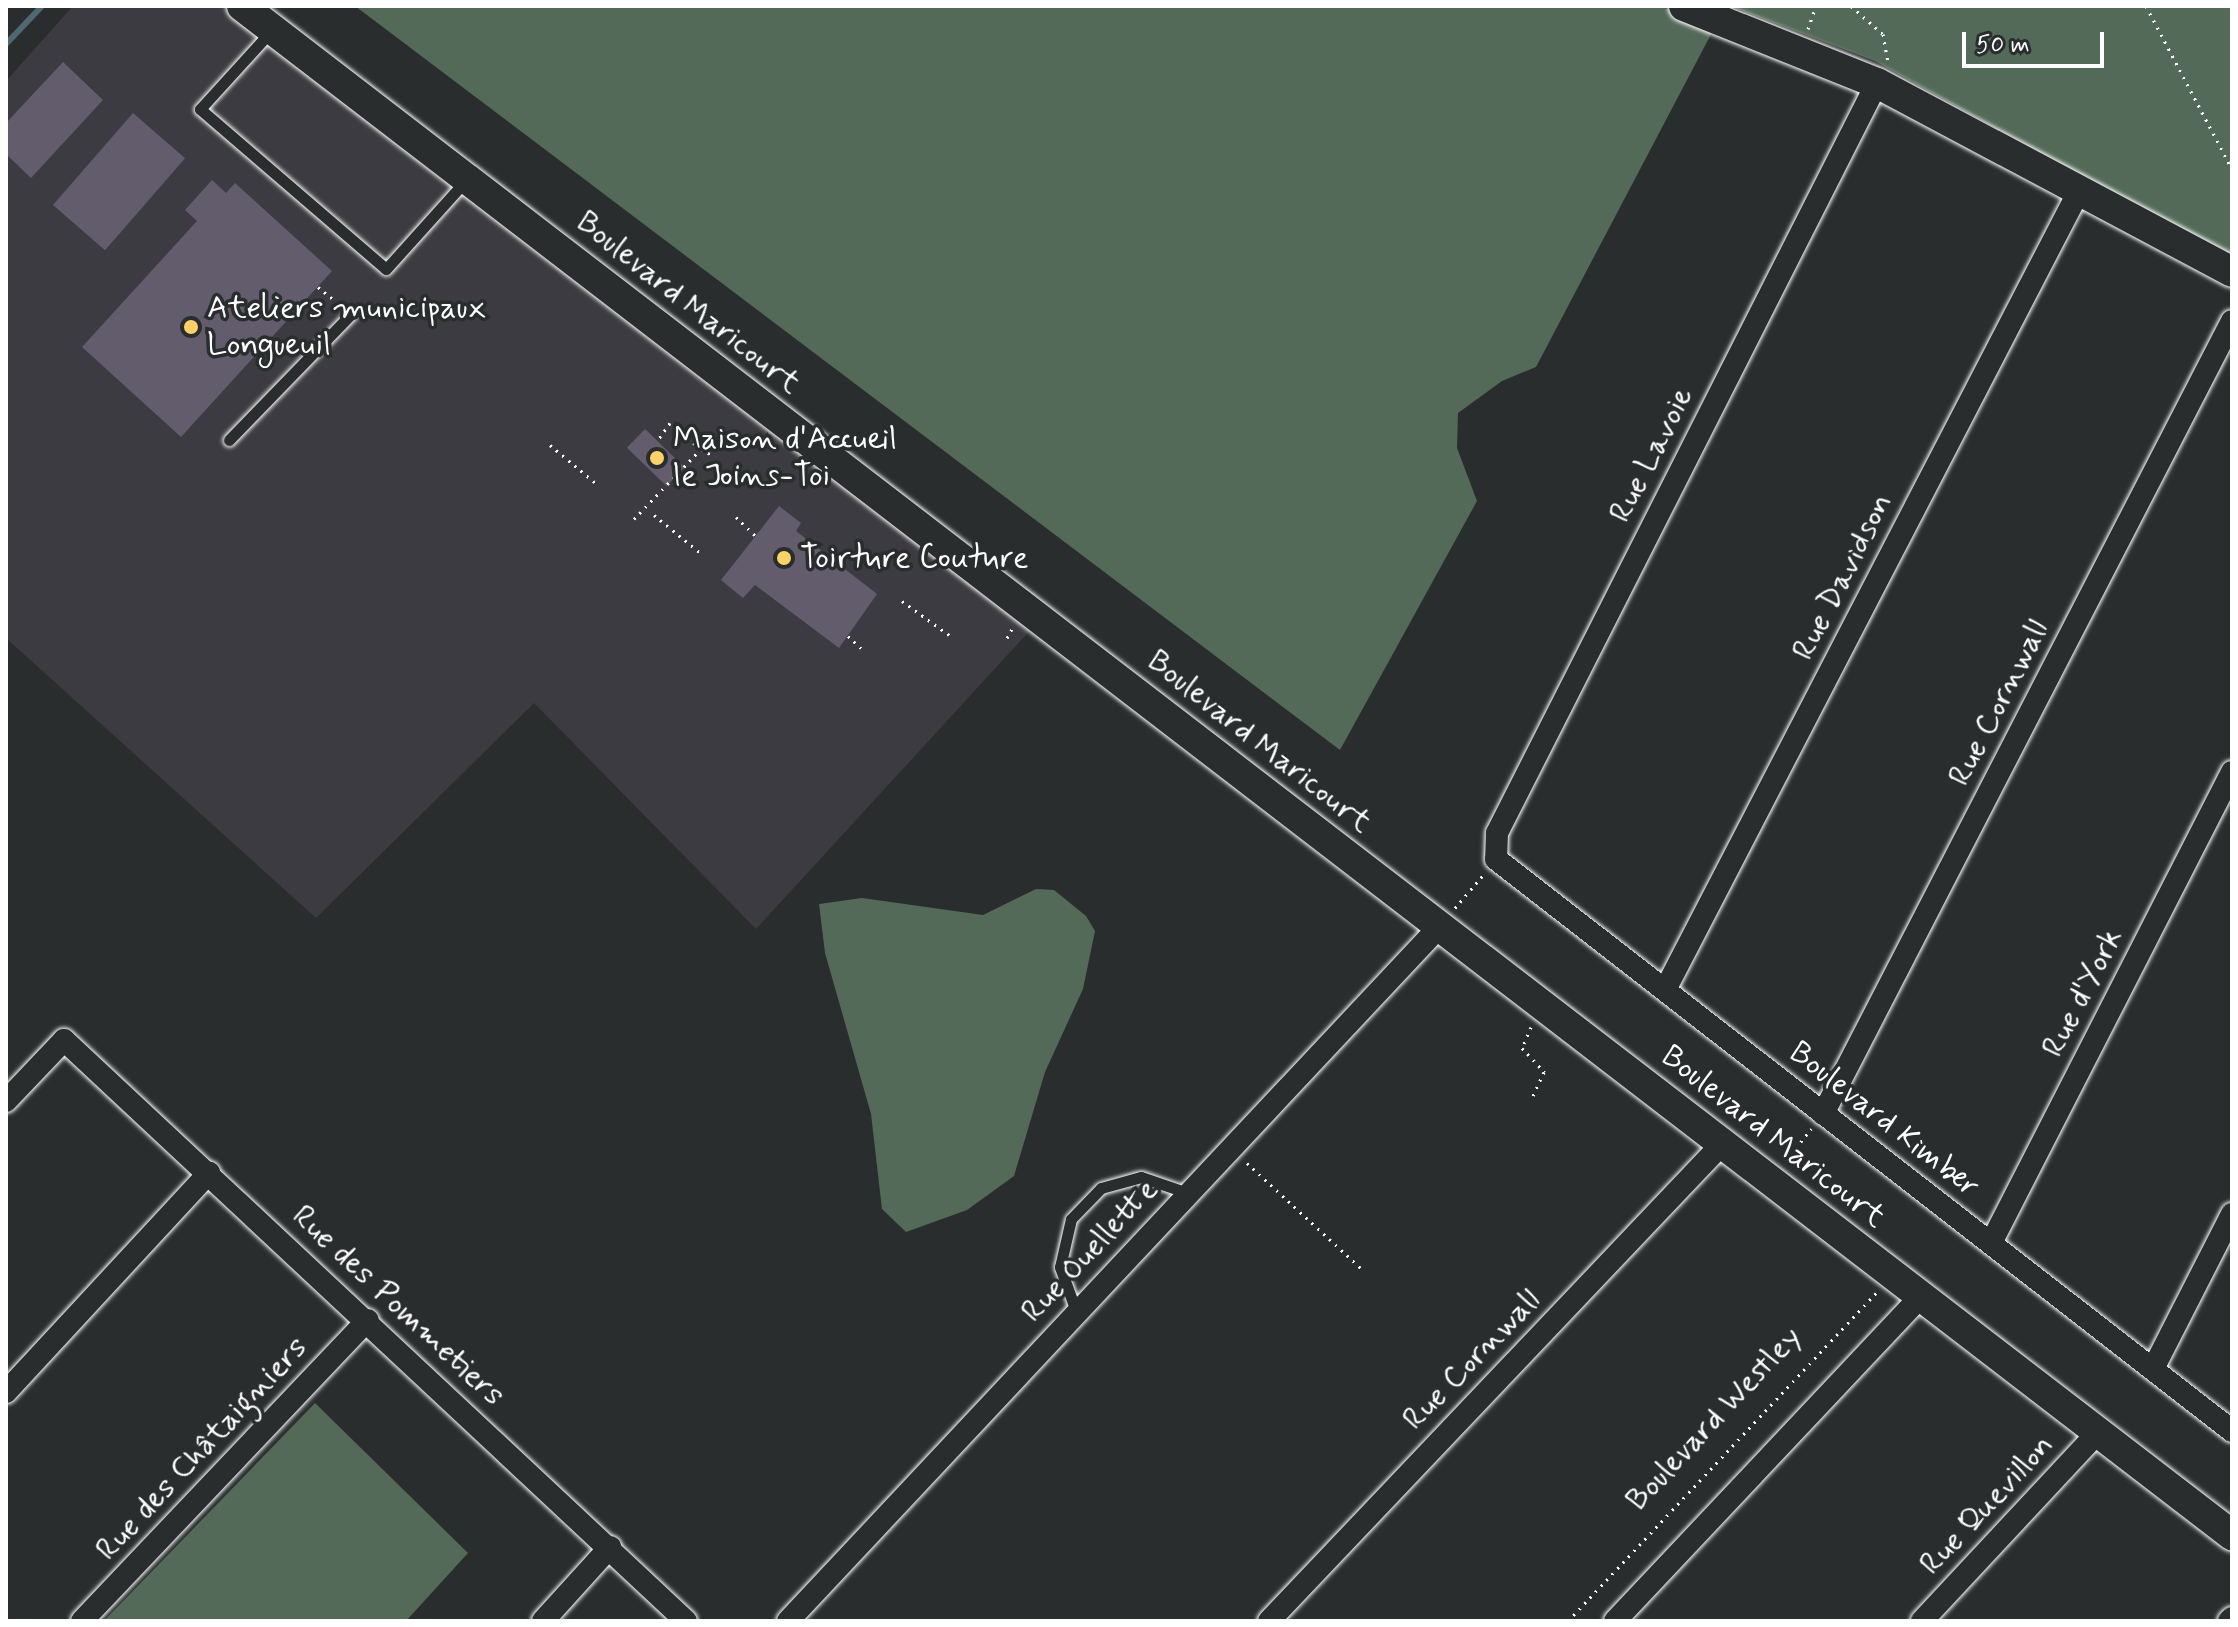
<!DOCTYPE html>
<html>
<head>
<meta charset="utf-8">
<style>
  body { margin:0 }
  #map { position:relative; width:2238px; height:1627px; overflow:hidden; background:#2a2d2e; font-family:Mynerve,sans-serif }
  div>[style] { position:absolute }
  .built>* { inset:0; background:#3b3b41 }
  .green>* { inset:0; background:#526a57 }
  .stream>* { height:6px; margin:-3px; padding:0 3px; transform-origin:3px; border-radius:3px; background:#4f6974 }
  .building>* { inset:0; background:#635c6d; transform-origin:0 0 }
  .path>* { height:3px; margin-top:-1.5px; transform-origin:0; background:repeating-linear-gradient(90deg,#fff 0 2px,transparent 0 8px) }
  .roads { filter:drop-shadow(0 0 2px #fff) drop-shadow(0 0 2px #fff) }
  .lane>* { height:11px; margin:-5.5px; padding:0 5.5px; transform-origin:5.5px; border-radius:5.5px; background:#2a2d2e }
  .street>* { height:22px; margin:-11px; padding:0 11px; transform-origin:11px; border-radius:11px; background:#2a2d2e }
  .secondary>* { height:30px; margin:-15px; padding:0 15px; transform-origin:15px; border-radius:15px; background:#2a2d2e }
  .dots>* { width:22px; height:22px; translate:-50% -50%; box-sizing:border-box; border:4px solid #2a2d2e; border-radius:50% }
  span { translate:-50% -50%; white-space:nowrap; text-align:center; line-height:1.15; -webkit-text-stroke:7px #2a2d2e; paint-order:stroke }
  .street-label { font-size:32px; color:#fff }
  .poi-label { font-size:32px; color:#fff }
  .left { translate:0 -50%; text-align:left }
  .frame { position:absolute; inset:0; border:8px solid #fff; pointer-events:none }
  .scale { position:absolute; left:1962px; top:32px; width:142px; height:36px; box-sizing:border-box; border:4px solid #fff; border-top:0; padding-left:10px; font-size:24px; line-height:28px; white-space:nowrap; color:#fff; -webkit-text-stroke:6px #2a2d2e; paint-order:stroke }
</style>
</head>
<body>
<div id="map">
  <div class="built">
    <i style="clip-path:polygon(73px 6px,226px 6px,1035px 625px,756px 929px,534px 703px,316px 918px,6px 638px,6px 81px)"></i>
  </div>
  <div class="green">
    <i style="clip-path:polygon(355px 6px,1655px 6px,1718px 21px,1536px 367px,1502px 381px,1458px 413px,1457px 448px,1477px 501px,1340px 750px)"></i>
    <i style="clip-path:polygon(1730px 6px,2232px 6px,2232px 259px,1875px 61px)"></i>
    <i style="clip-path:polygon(1036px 889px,1054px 890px,1086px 916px,1095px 931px,1083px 989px,1045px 1072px,1014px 1176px,967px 1210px,906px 1232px,882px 1209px,871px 1114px,825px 953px,819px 904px,862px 898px,983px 915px)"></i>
    <i style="clip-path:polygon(315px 1403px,468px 1553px,406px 1621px,104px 1621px)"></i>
  </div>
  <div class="stream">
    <i style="left:6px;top:44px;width:52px;rotate:-46.5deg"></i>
  </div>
  <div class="building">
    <i style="clip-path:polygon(63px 62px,103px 100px,31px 178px,6px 154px,6px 123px)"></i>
    <i style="left:133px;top:113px;width:69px;height:122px;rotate:41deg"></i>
    <i style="clip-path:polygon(212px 180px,226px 193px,235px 183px,332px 271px,181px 437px,82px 347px,197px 221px,185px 210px)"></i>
    <i style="left:645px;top:429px;width:55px;height:26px;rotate:44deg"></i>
    <i style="clip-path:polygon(779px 506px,801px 523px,796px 531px,877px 594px,839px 648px,755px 585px,743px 598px,721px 580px)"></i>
  </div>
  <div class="path">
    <i style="left:1851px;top:6px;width:43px;rotate:41.2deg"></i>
    <i style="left:1883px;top:34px;width:28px;rotate:80deg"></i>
    <i style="left:2146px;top:6px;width:184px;rotate:62.2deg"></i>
    <i style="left:1808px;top:29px;width:24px;rotate:-71deg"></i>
    <i style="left:318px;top:287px;width:28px;rotate:39deg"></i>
    <i style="left:550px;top:445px;width:62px;rotate:39.8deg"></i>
    <i style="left:701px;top:449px;width:13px;rotate:29deg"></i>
    <i style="left:654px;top:515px;width:63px;rotate:39.2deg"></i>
    <i style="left:736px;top:517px;width:28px;rotate:44deg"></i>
    <i style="left:634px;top:519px;width:97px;rotate:-46.3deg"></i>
    <i style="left:701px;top:449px;width:40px;rotate:-140deg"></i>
    <i style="left:670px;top:423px;width:22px;rotate:126deg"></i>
    <i style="left:902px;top:601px;width:62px;rotate:35.8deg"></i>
    <i style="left:848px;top:636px;width:22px;rotate:43deg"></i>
    <i style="left:1007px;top:638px;width:13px;rotate:-61deg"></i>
    <i style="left:1455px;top:908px;width:45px;rotate:-49.5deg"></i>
    <i style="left:1531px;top:1027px;width:23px;rotate:113deg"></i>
    <i style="left:1522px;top:1048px;width:33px;rotate:47deg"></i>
    <i style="left:1544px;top:1072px;width:29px;rotate:115deg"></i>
    <i style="left:1786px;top:1161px;width:41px;rotate:-52deg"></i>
    <i style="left:1247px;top:1163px;width:156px;rotate:42.7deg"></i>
    <i style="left:1568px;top:1621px;width:451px;rotate:-46.8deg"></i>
  </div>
  <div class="roads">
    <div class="lane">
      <i style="left:272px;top:30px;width:107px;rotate:132.3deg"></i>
      <i style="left:200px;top:109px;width:245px;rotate:40.7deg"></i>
      <i style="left:386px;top:269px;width:121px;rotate:-48deg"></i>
      <i style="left:229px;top:440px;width:175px;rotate:-45.9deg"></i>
      <i style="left:1076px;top:1311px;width:47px;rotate:-110deg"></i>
      <i style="left:1060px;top:1267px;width:49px;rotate:-77.1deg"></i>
      <i style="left:1071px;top:1219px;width:43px;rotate:-45.9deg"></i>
      <i style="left:1101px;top:1188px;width:41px;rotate:-15.4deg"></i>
      <i style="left:1141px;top:1177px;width:50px;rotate:18.8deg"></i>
    </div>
    <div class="street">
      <i style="left:1877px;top:83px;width:841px;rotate:116.87deg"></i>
      <i style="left:1497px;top:833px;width:26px;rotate:92deg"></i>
      <i style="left:1496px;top:859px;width:932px;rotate:37.85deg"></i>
      <i style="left:1665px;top:990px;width:898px;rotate:-62.61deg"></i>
      <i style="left:6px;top:1101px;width:84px;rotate:-46.4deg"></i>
      <i style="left:64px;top:1040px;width:851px;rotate:43.05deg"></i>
      <i style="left:1823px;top:1114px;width:892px;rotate:-62.72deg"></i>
      <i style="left:1991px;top:1243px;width:529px;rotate:-62.9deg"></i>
      <i style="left:2153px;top:1369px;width:174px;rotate:-63deg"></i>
      <i style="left:6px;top:1392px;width:299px;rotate:-47.2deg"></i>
      <i style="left:82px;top:1621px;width:415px;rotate:-46.5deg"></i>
      <i style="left:543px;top:1621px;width:100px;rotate:-47.8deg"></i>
      <i style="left:788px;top:1621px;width:953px;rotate:-46.83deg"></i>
      <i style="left:1269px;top:1621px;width:659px;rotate:-46.48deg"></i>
      <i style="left:1615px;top:1621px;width:446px;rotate:-46.7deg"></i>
      <i style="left:1922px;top:1621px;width:258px;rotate:-47deg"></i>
      <i style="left:2229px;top:1621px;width:4px;rotate:-45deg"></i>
    </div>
    <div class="secondary">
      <i style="left:242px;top:6px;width:2510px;rotate:37.54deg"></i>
      <i style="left:1684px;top:6px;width:208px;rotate:21.8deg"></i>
      <i style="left:1877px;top:83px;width:402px;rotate:28deg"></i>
    </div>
  </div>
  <div class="dots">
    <i style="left:191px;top:327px;background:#ffd166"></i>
    <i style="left:657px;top:458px;background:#ffd166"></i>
    <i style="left:784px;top:558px;background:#ffd166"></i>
  </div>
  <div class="street-label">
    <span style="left:688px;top:303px;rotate:38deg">Boulevard Maricourt</span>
    <span style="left:1652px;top:455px;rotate:-63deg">Rue Lavoie</span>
    <span style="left:1843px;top:577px;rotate:-63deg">Rue Davidson</span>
    <span style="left:1999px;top:703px;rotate:-63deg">Rue Cornwall</span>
    <span style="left:1259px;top:742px;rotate:38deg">Boulevard Maricourt</span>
    <span style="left:2083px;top:993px;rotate:-63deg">Rue d'York</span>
    <span style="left:1884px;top:1120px;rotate:38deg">Boulevard Kimber</span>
    <span style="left:1773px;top:1137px;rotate:38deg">Boulevard Maricourt</span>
    <span style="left:1090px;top:1251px;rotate:-47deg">Rue Ouellette</span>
    <span style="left:398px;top:1306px;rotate:43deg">Rue des Pommetiers</span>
    <span style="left:1472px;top:1360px;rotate:-46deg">Rue Cornwall</span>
    <span style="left:1714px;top:1419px;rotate:-47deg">Boulevard Westley</span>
    <span style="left:202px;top:1449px;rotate:-47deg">Rue des Châtaigniers</span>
    <span style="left:1987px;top:1505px;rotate:-47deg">Rue Quevillon</span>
  </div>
  <div class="poi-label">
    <span class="left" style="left:207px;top:327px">Ateliers municipaux<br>Longueuil</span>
    <span class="left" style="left:673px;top:458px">Maison d'Accueil<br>le Joins-Toi</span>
    <span class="left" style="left:800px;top:558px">Toirture Couture</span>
  </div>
  <div class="frame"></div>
  <div class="scale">50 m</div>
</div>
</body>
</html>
